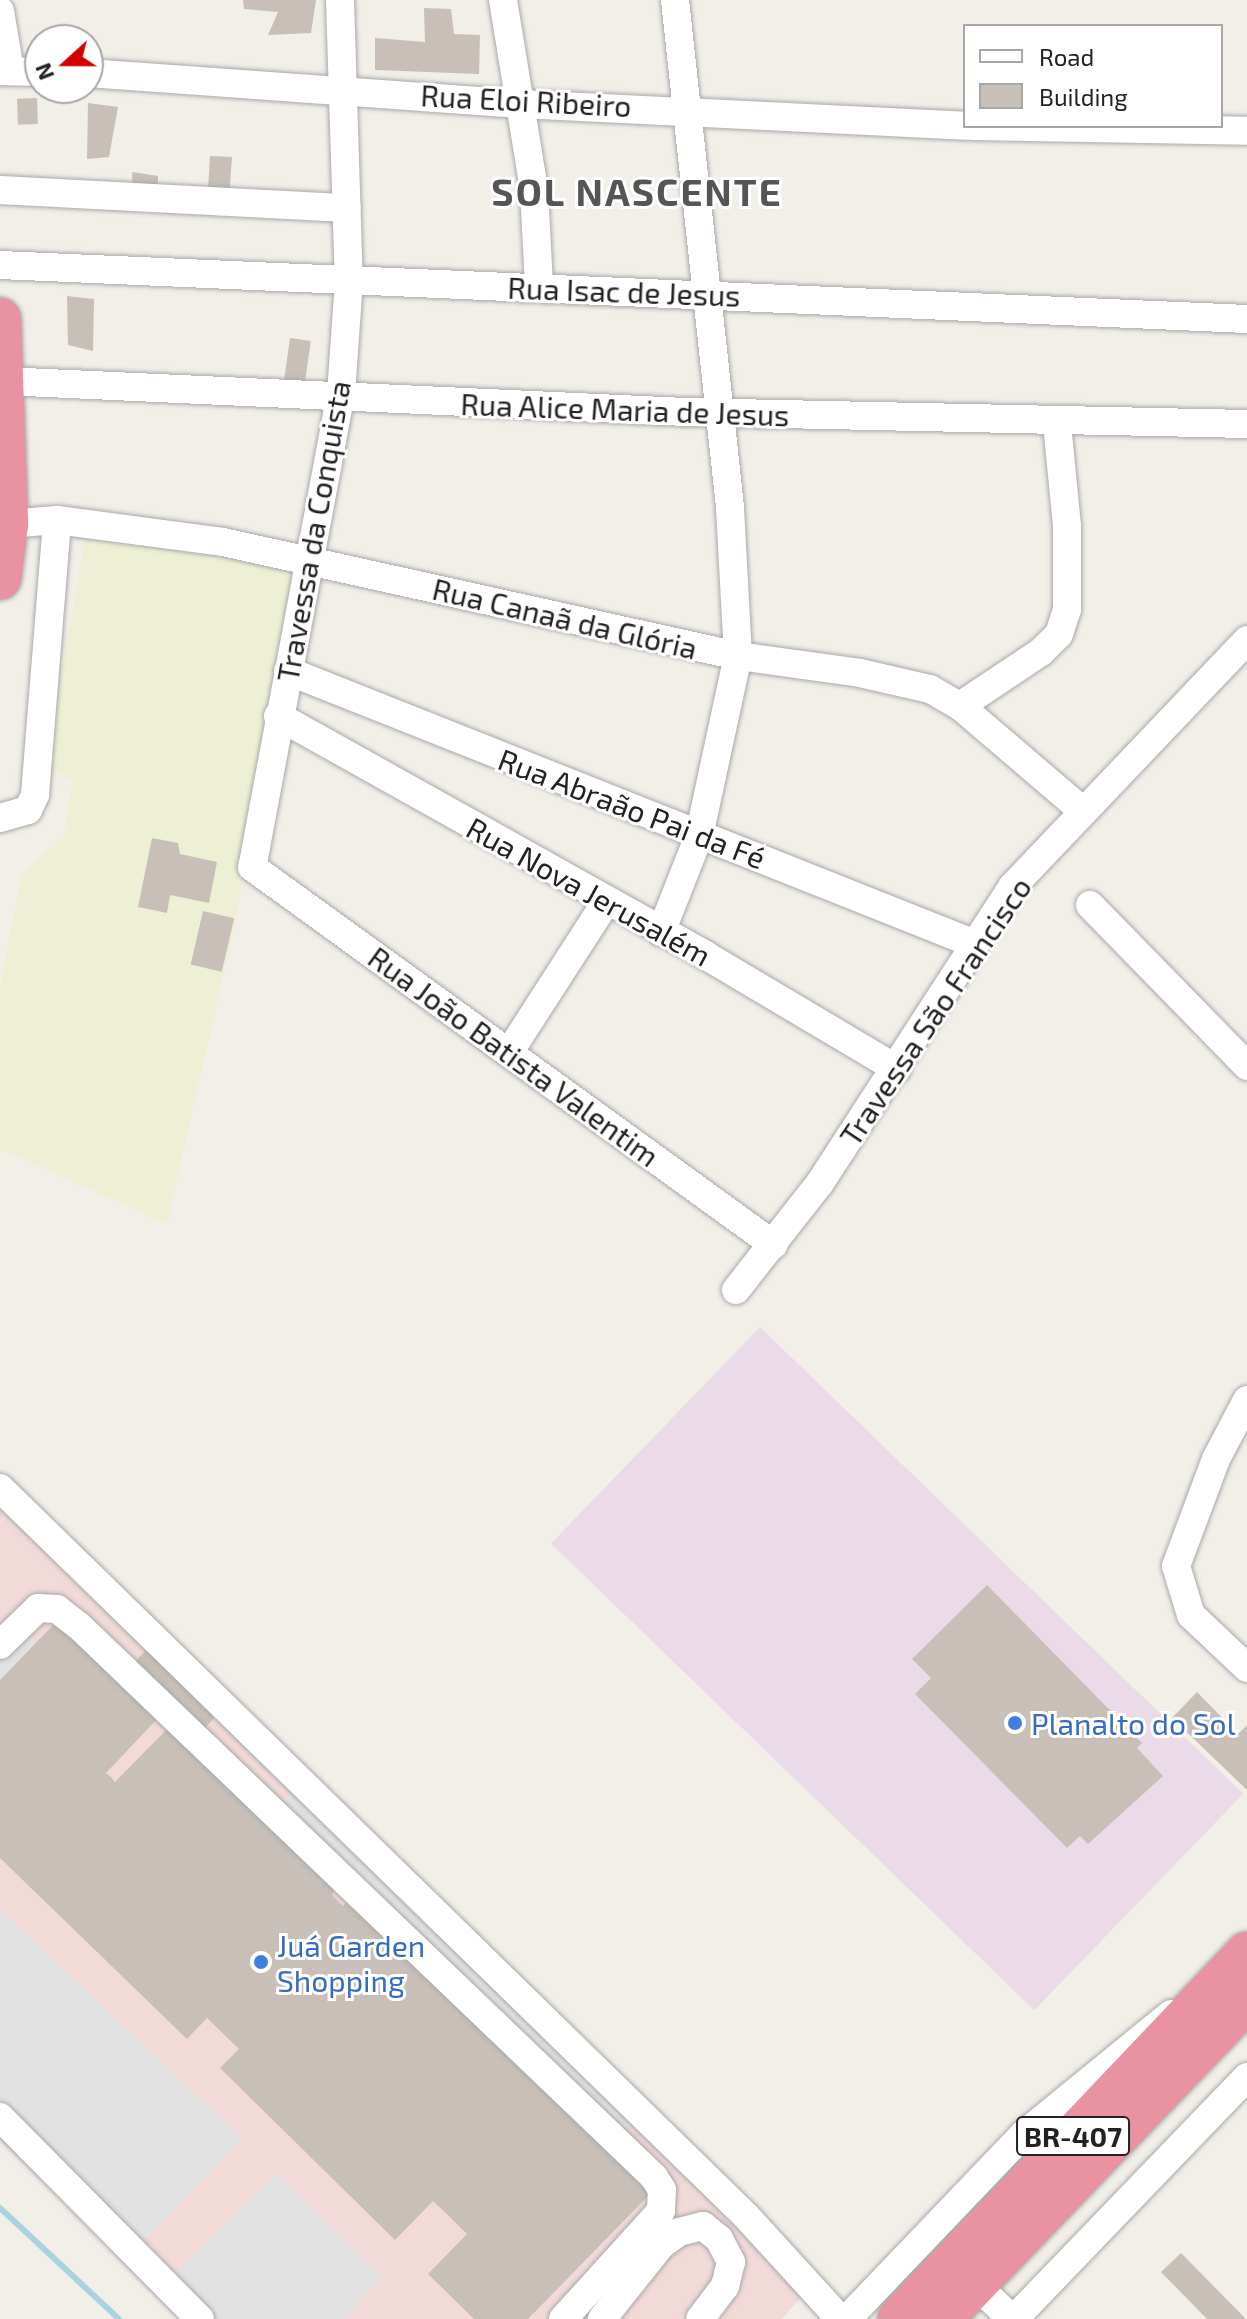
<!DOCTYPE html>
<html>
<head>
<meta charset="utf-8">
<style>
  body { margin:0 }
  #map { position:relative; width:1247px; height:2319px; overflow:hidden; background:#f2efe9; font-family:"Exo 2",sans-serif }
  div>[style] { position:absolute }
  .commercial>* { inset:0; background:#f2dad9 }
  .industrial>* { inset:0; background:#ebdbe8; transform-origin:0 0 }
  .farmland>* { inset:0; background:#eef0d5 }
  .parking>* { inset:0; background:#e2e2e2; transform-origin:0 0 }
  .stream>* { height:6px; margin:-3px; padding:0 3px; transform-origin:3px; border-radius:3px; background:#aad3df }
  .building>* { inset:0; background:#c7bfb8; transform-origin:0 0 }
  .roads { filter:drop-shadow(0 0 2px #a9a9a9) drop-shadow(0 0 2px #a9a9a9) }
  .minor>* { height:28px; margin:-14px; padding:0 14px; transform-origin:14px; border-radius:14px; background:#fff }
  .highway>* { height:42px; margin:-21px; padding:0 21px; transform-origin:21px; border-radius:21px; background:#e892a2 }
  .dots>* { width:22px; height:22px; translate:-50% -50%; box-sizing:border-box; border:4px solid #fff; border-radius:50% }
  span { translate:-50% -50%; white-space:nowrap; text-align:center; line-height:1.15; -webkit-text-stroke:6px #fff; paint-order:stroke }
  .shield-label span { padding:2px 6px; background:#fff; border:2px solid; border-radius:6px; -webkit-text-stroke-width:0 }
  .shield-label { font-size:28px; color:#222; font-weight:700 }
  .street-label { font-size:30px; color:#222 }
  .shop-label { font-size:30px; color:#366cbe }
  .left { translate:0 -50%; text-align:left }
  .district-label { font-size:38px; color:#555; font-weight:700; letter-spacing:2px }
  .legend { position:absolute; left:963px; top:24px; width:260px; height:104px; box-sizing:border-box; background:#fff; border:2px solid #a7a7a7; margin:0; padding:10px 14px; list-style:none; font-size:24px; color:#222 }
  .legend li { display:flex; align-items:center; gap:16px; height:40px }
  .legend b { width:40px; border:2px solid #a7a7a7 }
  .north { position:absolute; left:24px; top:24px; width:80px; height:80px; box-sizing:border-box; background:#fff; border:2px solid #a7a7a7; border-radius:50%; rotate:249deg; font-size:22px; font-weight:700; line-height:32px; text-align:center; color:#222 }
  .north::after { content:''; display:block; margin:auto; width:28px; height:36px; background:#d40000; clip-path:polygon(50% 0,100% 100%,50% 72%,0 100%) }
</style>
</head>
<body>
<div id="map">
  <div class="commercial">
    <i style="clip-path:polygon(0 1506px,809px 2288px,782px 2319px,183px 2319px,0 2140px)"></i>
  </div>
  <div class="industrial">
    <i style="left:760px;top:1327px;width:672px;height:301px;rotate:44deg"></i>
  </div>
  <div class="farmland">
    <i style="clip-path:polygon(86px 534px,298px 569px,235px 924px,167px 1224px,0 1149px,0 989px,21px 874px,64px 836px,72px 782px,45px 764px)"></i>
  </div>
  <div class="parking">
    <i style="clip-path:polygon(24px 1633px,35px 1644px,0 1680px,0 1656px)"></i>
    <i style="left:293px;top:1790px;width:478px;height:18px;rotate:44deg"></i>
    <i style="clip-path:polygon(0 1909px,243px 2139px,139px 2245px,0 2104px)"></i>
    <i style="clip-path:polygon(277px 2173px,382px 2277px,344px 2319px,214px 2319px,172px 2277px)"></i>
  </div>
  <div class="stream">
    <i style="left:0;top:2208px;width:163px;rotate:43deg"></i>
  </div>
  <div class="building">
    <i style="clip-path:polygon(243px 0,316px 0,311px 33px,268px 35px,278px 12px,244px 9px)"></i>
    <i style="clip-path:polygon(424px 8px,451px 9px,454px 34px,480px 35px,479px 74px,375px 70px,375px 38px,425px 42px)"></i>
    <i style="left:37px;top:98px;width:26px;height:20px;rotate:88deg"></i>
    <i style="clip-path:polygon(88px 103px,118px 107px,109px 157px,87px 159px)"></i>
    <i style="clip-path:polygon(210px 156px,232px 157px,229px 199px,133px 195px,132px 172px,158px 176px,158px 191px,208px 189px)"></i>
    <i style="clip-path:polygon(67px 296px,94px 299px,93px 351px,68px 345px)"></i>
    <i style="left:290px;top:338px;width:21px;height:48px;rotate:8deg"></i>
    <i style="clip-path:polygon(152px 838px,178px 843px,180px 854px,217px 862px,209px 903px,170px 895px,167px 913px,138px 907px)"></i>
    <i style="left:203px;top:911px;width:32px;height:55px;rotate:13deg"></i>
    <i style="clip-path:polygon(987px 1585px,1142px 1743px,1137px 1748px,1163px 1776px,1088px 1844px,1080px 1836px,1067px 1848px,915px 1694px,931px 1678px,912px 1659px)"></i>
    <i style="clip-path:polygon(57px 1621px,159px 1717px,106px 1773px,111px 1777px,115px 1782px,171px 1725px,336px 1887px,332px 1895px,343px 1906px,350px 1899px,650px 2194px,528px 2319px,474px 2319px,428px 2274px,467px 2234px,450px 2217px,433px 2201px,395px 2240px,220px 2068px,239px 2049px,207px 2018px,187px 2039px,0 1858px,0 1680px)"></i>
    <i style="left:147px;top:1649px;width:96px;height:18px;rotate:43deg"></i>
    <i style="clip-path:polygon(1197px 1692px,1238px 1734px,1247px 1725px,1247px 1790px,1172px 1718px)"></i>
    <i style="clip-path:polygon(1181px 2253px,1246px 2319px,1207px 2319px,1161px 2272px)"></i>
  </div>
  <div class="roads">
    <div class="minor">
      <i style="left:340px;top:0;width:280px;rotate:88.2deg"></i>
      <i style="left:349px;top:280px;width:113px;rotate:94deg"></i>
      <i style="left:341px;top:393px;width:482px;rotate:100.6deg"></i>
      <i style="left:252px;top:867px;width:644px;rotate:35.91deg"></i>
      <i style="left:503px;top:0;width:193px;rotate:80.7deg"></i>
      <i style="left:534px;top:190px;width:97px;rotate:87deg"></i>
      <i style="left:0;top:11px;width:61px;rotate:80.5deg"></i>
      <i style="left:0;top:71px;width:40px;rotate:1.4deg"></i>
      <i style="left:88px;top:73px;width:433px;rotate:4.1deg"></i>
      <i style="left:520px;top:104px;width:446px;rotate:2.8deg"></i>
      <i style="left:973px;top:126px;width:274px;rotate:1deg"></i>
      <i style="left:0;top:190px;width:347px;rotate:3deg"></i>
      <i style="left:0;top:265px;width:1248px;rotate:2.48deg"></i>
      <i style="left:3px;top:381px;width:683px;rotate:2.6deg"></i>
      <i style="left:685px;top:412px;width:562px;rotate:1.22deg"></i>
      <i style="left:7px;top:524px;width:50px;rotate:-4.6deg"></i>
      <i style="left:57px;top:520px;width:167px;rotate:7.5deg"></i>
      <i style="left:223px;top:542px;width:527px;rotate:12.48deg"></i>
      <i style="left:738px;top:656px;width:123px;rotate:7.9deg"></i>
      <i style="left:860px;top:673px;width:72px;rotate:12.9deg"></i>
      <i style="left:930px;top:689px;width:34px;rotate:30deg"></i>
      <i style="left:960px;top:706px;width:162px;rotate:40.5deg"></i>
      <i style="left:288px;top:671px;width:739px;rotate:21.67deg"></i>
      <i style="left:960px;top:706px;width:97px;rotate:-33.7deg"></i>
      <i style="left:1041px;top:652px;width:25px;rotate:-45deg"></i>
      <i style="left:1059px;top:634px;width:25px;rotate:-72deg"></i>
      <i style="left:1067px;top:610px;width:84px;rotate:-90deg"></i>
      <i style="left:1067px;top:526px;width:102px;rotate:-95.6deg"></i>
      <i style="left:278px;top:716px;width:489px;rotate:29.2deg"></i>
      <i style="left:705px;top:955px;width:223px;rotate:30.7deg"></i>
      <i style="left:0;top:818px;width:29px;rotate:-16deg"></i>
      <i style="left:28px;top:810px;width:17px;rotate:-65deg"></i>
      <i style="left:35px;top:795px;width:276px;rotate:-85.4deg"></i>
      <i style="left:1090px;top:905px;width:225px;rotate:45.7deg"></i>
      <i style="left:661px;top:932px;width:103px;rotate:-68.4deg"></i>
      <i style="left:699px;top:836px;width:184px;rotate:-77.8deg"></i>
      <i style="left:738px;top:656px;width:149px;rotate:-93.1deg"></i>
      <i style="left:730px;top:507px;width:510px;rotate:-96.19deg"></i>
      <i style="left:510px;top:1051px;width:177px;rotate:-57.2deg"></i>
      <i style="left:736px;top:1290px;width:136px;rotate:-51.9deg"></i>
      <i style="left:820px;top:1183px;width:353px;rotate:-57deg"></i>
      <i style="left:1012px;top:887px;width:341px;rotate:-46.4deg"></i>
      <i style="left:1247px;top:1400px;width:67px;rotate:117.7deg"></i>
      <i style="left:1216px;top:1459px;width:114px;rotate:110.5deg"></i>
      <i style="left:1176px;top:1566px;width:51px;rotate:73deg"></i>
      <i style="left:1191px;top:1615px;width:77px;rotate:43.4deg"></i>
      <i style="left:0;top:1488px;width:1042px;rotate:44.3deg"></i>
      <i style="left:746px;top:2216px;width:139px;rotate:47.6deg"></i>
      <i style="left:0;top:1645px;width:53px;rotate:-44.2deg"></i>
      <i style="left:38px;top:1608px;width:19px;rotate:3deg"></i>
      <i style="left:57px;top:1609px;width:28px;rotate:38deg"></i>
      <i style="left:79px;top:1626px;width:796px;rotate:43.78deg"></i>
      <i style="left:654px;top:2177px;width:15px;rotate:58deg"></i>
      <i style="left:662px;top:2190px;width:21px;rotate:93deg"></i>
      <i style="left:661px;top:2211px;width:146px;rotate:132.2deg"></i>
      <i style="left:0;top:2117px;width:284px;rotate:45.3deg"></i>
      <i style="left:975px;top:2284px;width:51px;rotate:43.4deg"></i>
      <i style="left:602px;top:2319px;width:95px;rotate:-51.4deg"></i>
      <i style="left:661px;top:2245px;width:22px;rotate:-36deg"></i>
      <i style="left:679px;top:2232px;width:25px;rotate:-14deg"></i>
      <i style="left:703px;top:2226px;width:21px;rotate:39deg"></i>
      <i style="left:719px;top:2239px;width:26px;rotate:62deg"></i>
      <i style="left:731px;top:2262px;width:25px;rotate:104deg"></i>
      <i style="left:725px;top:2286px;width:41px;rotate:127.1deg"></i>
      <i style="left:847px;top:2319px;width:256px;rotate:-46.3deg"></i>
      <i style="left:1024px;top:2134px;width:190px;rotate:-39.2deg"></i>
      <i style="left:1014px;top:2319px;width:336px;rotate:-46.1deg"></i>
    </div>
    <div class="highway">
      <i style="left:0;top:319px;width:205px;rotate:88deg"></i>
      <i style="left:7px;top:524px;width:55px;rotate:97.3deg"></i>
      <i style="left:899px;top:2319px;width:505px;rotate:-46.44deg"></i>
      <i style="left:942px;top:2319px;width:441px;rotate:-46.2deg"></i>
    </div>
  </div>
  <div class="dots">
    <i style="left:1015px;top:1723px;background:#3f7fe0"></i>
    <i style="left:261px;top:1962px;background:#3f7fe0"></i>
  </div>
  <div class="shield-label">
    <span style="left:1073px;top:2136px">BR-407</span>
  </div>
  <div class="street-label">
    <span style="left:526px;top:100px;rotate:3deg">Rua Eloi Ribeiro</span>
    <span style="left:624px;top:291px;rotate:2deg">Rua Isac de Jesus</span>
    <span style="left:625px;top:409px;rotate:2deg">Rua Alice Maria de Jesus</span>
    <span style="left:313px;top:531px;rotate:-80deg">Travessa da Conquista</span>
    <span style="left:565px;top:618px;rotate:13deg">Rua Canaã da Glória</span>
    <span style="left:632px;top:808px;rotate:21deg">Rua Abraão Pai da Fé</span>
    <span style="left:589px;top:891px;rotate:29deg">Rua Nova Jerusalém</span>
    <span style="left:935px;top:1011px;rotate:-56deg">Travessa São Francisco</span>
    <span style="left:514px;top:1056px;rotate:36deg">Rua João Batista Valentim</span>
  </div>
  <div class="shop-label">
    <span class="left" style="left:1031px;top:1723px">Planalto do Sol</span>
    <span class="left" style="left:277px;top:1962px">Juá Garden<br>Shopping</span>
  </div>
  <div class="district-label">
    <span style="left:637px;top:192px">SOL NASCENTE</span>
  </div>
  <ul class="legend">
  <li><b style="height:10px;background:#fff"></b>Road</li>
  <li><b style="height:22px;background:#c7bfb8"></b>Building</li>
  </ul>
  <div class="north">N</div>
</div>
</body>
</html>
